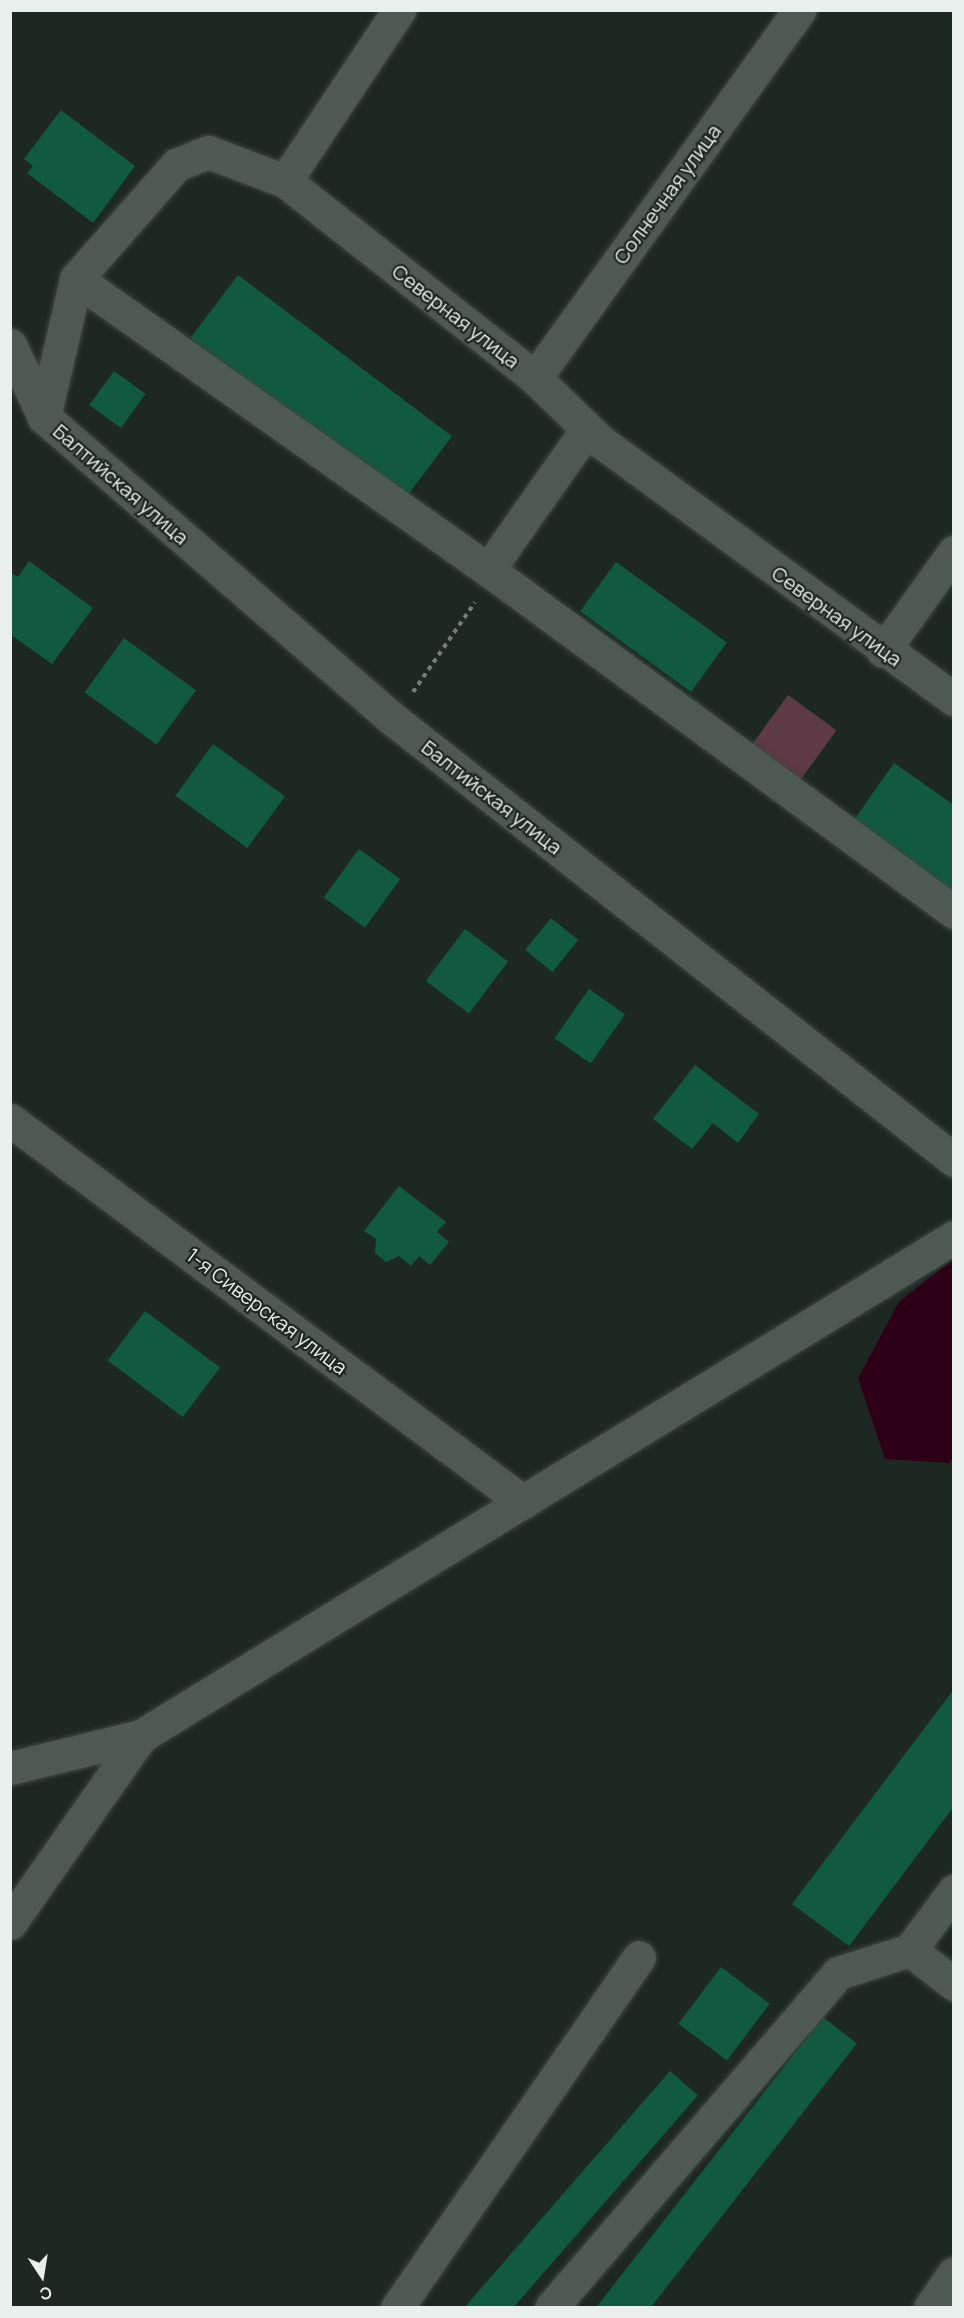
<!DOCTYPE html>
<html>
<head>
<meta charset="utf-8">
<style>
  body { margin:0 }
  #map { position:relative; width:964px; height:2318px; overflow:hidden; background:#1e2823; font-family:Manrope,sans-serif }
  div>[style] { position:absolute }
  .green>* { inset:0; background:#5e3946; transform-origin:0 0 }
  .water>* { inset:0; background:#2e0016 }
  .building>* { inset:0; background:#115a41; transform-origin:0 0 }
  .path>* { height:4px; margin-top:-2px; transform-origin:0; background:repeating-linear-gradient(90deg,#747d79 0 4.5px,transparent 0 9px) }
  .roads { filter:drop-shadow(0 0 2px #3d4642) drop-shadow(0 0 2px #3d4642) }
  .minor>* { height:33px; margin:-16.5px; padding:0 16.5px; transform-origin:16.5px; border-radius:16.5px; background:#4e5953 }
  span { translate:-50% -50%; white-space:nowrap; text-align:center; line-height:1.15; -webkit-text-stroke:4.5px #1e2823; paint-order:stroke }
  .street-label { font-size:20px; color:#e8efec }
  .frame { position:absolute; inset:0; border:12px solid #e8efec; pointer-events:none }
  .north { position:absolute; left:12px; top:2246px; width:60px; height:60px; -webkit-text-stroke:4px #1e2823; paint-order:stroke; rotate:168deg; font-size:16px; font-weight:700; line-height:24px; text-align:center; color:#e8efec }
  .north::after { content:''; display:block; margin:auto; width:21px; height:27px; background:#e8efec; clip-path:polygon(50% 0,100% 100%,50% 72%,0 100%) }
</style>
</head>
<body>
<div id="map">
  <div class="green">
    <i style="left:788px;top:695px;width:60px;height:64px;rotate:36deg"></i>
  </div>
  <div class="water">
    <i style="clip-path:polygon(953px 1259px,953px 1459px,948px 1463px,885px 1459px,858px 1378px,899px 1302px)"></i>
  </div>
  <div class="building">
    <i style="clip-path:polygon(61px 110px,135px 166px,93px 223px,27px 173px,33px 166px,24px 159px)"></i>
    <i style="left:238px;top:275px;width:268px;height:79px;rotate:37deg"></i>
    <i style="left:114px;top:371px;width:39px;height:42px;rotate:36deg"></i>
    <i style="clip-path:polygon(29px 561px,93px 608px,52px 664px,10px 634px,10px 572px,18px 577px)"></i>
    <i style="left:616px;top:562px;width:137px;height:61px;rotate:36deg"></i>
    <i style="left:124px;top:638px;width:89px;height:67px;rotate:36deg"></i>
    <i style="left:213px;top:744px;width:89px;height:64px;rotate:36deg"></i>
    <i style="clip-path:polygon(894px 763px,954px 805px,954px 900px,849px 827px)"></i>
    <i style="left:359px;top:849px;width:51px;height:60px;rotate:36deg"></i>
    <i style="left:551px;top:918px;width:35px;height:41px;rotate:39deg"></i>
    <i style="left:465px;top:929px;width:54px;height:65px;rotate:37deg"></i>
    <i style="left:589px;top:989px;width:44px;height:60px;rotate:35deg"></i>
    <i style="clip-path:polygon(695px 1065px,759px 1114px,738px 1143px,713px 1123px,692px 1149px,653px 1119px)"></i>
    <i style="clip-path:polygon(399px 1186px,446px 1222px,437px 1232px,449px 1242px,430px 1265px,419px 1256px,411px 1266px,399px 1256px,386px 1262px,375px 1253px,376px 1239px,364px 1231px)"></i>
    <i style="left:145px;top:1311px;width:94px;height:62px;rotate:37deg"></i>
    <i style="clip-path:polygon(954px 1689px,954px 1806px,849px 1946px,792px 1904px)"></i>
    <i style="left:721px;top:1967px;width:61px;height:71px;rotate:37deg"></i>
    <i style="left:823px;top:2017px;width:43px;height:368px;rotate:38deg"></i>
    <i style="left:670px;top:2071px;width:37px;height:310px;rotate:41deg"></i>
  </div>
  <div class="path">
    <i style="left:413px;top:692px;width:109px;rotate:-55.4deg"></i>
  </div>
  <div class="roads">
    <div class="minor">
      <i style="left:285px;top:181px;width:206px;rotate:-56.3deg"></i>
      <i style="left:76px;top:279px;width:512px;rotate:35.21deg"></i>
      <i style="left:494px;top:574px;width:571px;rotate:36.31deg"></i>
      <i style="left:10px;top:345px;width:80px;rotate:64.7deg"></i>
      <i style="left:44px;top:417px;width:463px;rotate:40.9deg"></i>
      <i style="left:394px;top:720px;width:712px;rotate:38.16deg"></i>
      <i style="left:535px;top:378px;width:453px;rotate:-54.3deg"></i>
      <i style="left:44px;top:417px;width:142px;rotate:-76.9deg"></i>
      <i style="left:76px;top:279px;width:152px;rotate:-48.7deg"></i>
      <i style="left:176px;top:165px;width:35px;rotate:-22deg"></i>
      <i style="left:208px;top:152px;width:82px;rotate:20.6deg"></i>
      <i style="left:285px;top:181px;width:318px;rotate:38.2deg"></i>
      <i style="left:535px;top:378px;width:91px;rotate:44.1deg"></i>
      <i style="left:600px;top:441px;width:438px;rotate:36.1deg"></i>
      <i style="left:488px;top:570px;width:172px;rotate:-54.9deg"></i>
      <i style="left:883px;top:651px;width:122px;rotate:-54.4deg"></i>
      <i style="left:10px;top:1120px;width:640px;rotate:36.67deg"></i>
      <i style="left:10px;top:1768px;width:135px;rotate:-13.7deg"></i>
      <i style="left:141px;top:1736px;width:954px;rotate:-31.54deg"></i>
      <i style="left:10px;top:1923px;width:228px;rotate:-55deg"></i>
      <i style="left:910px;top:1950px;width:74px;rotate:-53.3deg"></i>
      <i style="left:397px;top:2308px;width:426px;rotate:-55.4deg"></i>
      <i style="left:551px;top:2308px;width:441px;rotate:-49.4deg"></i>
      <i style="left:838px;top:1973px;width:76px;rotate:-17.7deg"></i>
      <i style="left:910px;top:1950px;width:56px;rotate:37.7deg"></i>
      <i style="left:930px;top:2308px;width:42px;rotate:-55.6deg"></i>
    </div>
  </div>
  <div class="street-label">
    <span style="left:667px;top:194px;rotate:-54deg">Солнечная улица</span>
    <span style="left:456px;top:316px;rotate:38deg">Северная улица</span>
    <span style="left:121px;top:484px;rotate:41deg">Балтийская улица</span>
    <span style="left:837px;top:616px;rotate:36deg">Северная улица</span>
    <span style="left:492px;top:797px;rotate:38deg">Балтийская улица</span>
    <span style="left:267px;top:1311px;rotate:37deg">1-я Сиверская улица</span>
  </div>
  <div class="frame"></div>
  <div class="north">С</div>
</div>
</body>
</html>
